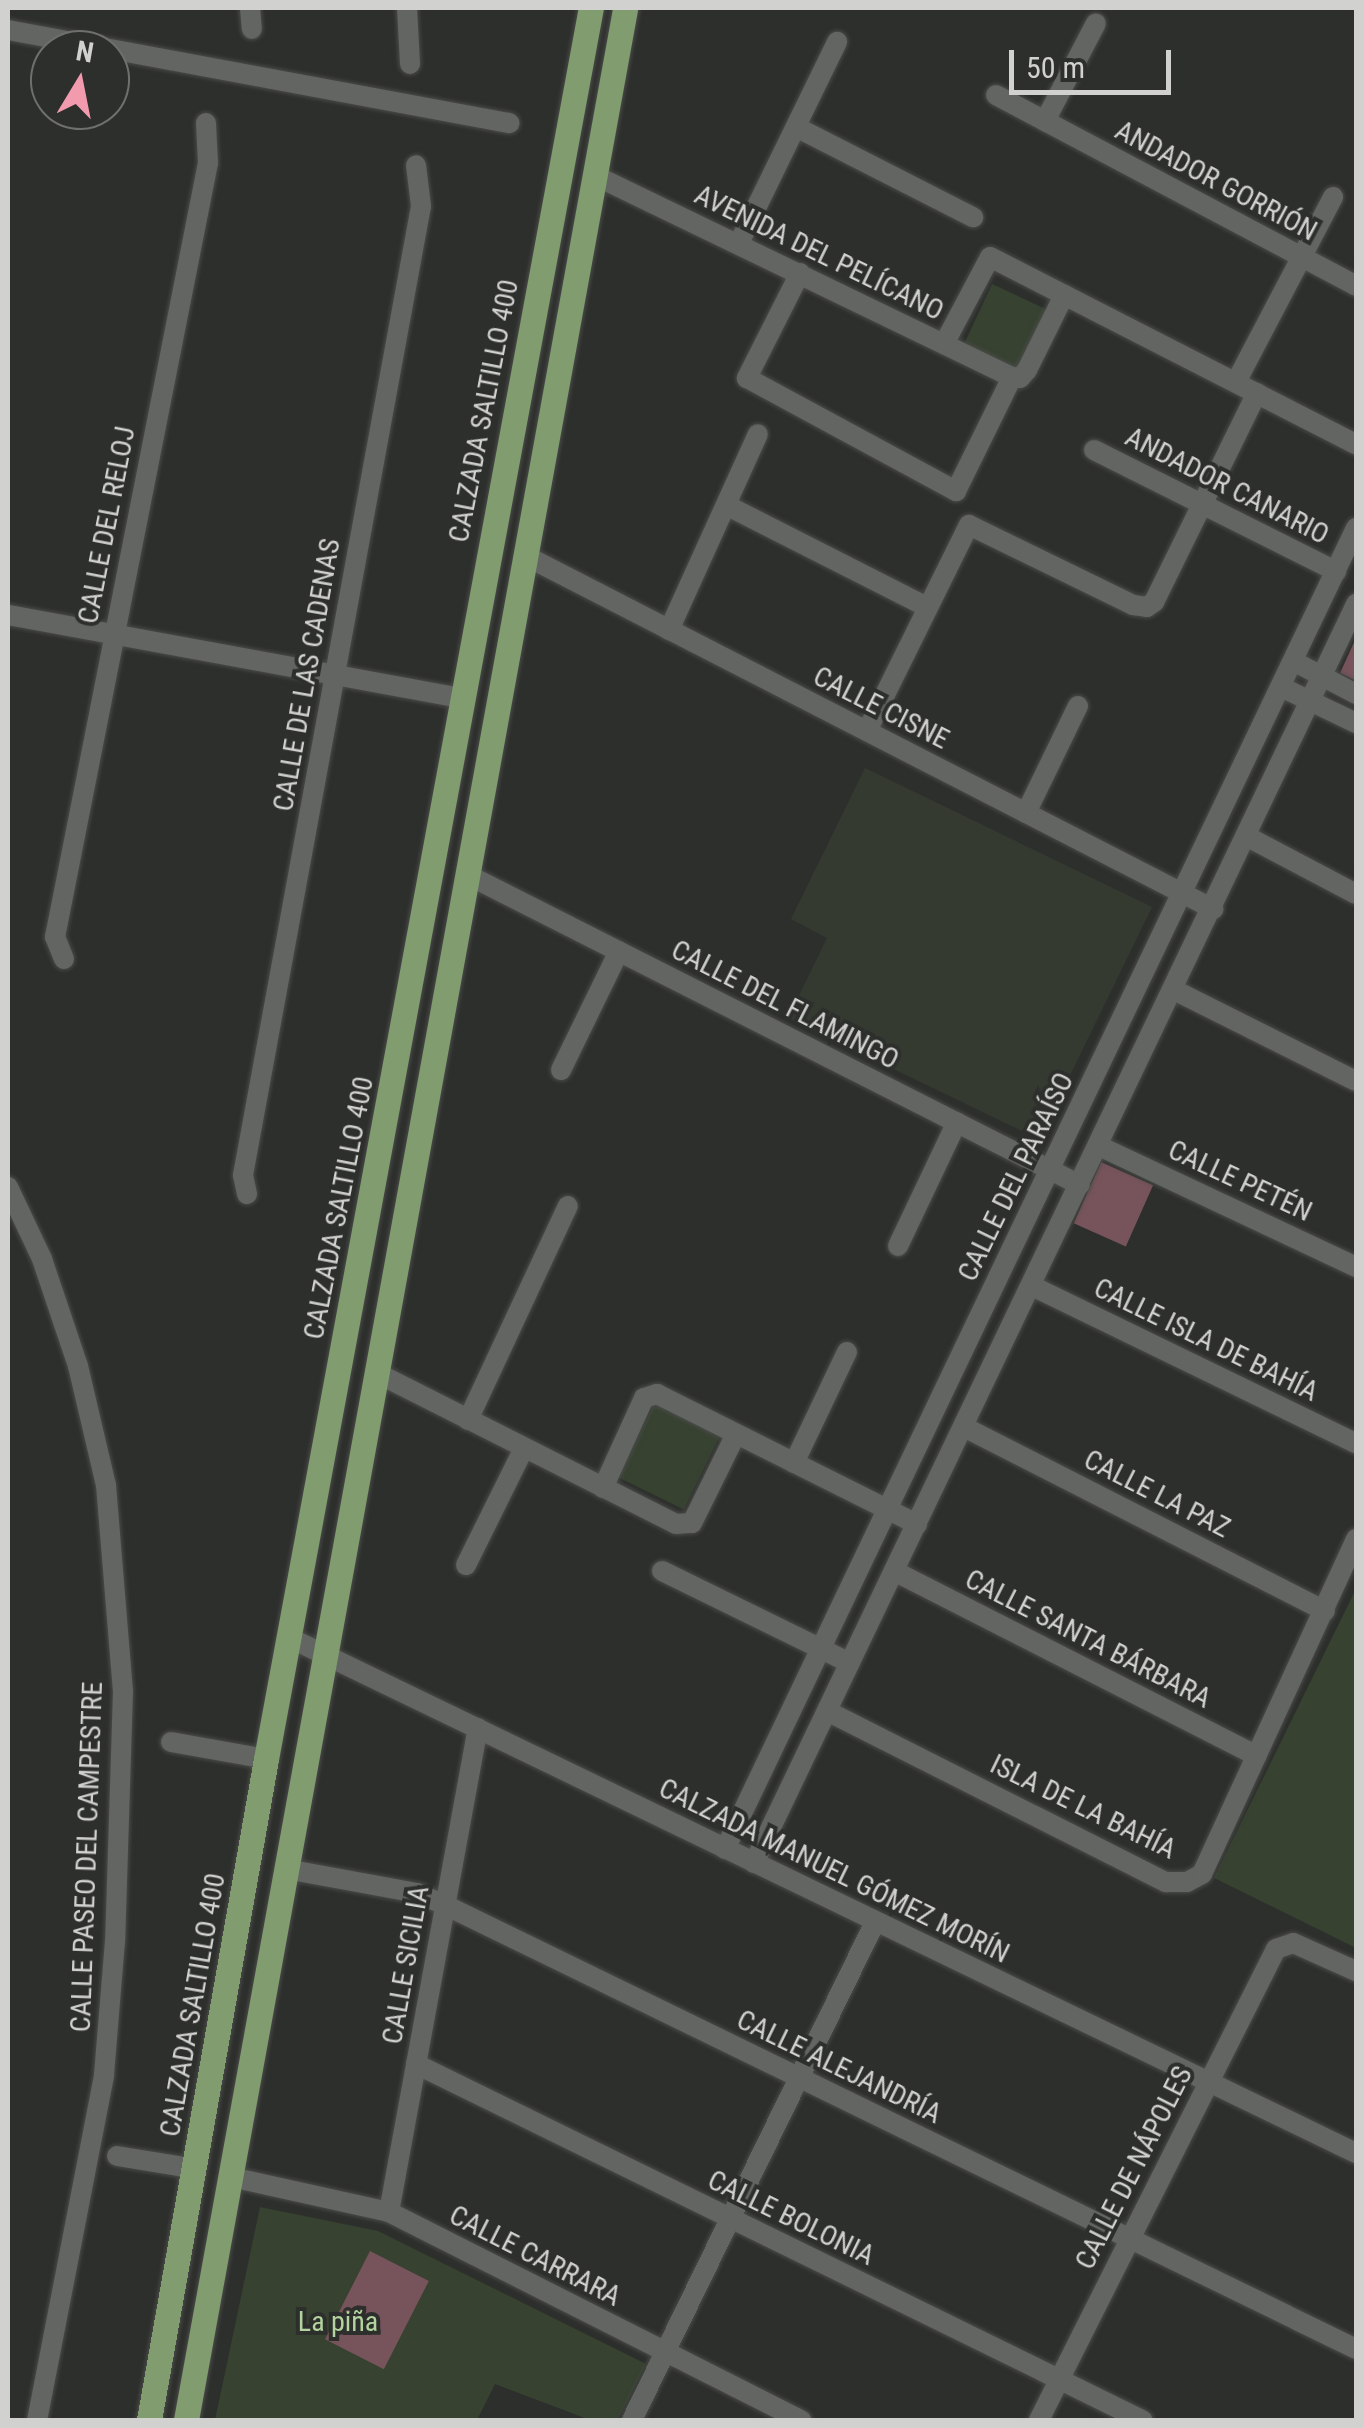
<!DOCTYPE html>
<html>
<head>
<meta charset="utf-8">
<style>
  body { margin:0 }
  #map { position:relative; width:1364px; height:2428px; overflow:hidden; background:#2d2f2c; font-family:"Roboto Condensed",sans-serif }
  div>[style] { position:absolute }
  .built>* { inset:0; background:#353a31 }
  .green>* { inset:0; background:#374231; transform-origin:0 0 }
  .building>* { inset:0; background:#77545b; transform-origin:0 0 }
  .roads { filter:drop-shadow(0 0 2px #4a4b49) drop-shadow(0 0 2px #4a4b49) }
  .minor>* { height:20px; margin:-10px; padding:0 10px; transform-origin:10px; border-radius:10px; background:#626561 }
  .major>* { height:25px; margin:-12.5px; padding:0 12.5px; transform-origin:12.5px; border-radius:12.5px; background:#819c6f }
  span { translate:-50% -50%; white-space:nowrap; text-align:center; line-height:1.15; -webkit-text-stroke:8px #2d2f2c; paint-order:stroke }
  .street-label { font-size:28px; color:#d1d2d0 }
  .park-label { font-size:28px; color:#b3d49f }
  .frame { position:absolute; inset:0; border:10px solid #d1d2d0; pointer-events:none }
  .north { position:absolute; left:30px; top:30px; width:100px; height:100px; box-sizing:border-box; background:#2d2f2c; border:2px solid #6f706e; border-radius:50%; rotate:10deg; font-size:28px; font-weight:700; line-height:40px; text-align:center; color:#d1d2d0 }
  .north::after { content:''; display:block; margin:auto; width:35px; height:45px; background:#f29aae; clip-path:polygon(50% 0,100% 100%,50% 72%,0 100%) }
  .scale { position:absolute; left:1009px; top:50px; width:162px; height:45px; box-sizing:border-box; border:5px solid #d1d2d0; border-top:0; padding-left:12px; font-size:30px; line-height:35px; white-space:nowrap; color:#d1d2d0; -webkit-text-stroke:8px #2d2f2c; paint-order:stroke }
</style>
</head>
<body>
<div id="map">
  <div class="built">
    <i style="clip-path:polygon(865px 768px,1152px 907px,1039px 1139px,788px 1018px,827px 938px,791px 919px)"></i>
  </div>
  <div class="green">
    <i style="left:992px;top:284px;width:66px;height:68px;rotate:25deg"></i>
    <i style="left:659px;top:1394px;width:73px;height:93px;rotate:26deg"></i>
    <i style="clip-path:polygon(1356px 1589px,1356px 1948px,1214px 1878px)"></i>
    <i style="clip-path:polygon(260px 2207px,378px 2231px,646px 2364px,618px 2420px,590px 2420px,495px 2384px,477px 2420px,215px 2420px)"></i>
  </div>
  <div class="building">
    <i style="clip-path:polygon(1356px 638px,1356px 681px,1340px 673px)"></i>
    <i style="left:1101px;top:1162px;width:57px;height:67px;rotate:24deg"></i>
    <i style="left:370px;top:2251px;width:66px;height:99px;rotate:27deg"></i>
  </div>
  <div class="roads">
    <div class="minor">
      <i style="left:250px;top:8px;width:21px;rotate:85deg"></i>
      <i style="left:407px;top:8px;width:56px;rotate:86.9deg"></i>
      <i style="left:8px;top:30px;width:510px;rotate:10.52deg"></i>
      <i style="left:996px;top:95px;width:408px;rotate:27.9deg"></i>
      <i style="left:1045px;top:121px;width:110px;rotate:-62.5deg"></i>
      <i style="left:796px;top:127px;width:199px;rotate:27deg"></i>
      <i style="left:594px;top:175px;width:464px;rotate:25.8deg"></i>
      <i style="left:1012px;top:377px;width:8px;rotate:7deg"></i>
      <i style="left:1020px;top:378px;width:11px;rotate:-49deg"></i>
      <i style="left:1027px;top:370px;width:84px;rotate:-63.7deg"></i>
      <i style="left:739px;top:243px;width:224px;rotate:-64deg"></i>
      <i style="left:800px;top:273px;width:118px;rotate:116.8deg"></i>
      <i style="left:747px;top:378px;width:238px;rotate:28.4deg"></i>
      <i style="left:956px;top:491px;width:127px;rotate:-63.8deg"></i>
      <i style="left:944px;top:344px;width:98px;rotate:-62.1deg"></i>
      <i style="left:990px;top:257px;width:411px;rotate:27.1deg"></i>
      <i style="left:1236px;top:382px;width:209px;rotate:-62.3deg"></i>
      <i style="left:1094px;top:450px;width:271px;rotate:26.6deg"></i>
      <i style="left:726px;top:505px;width:225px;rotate:26.9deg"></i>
      <i style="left:524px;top:555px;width:775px;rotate:27.19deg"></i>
      <i style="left:8px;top:615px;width:462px;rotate:10.4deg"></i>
      <i style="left:669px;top:630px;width:215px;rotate:-65.6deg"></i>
      <i style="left:1293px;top:661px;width:71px;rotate:27.6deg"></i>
      <i style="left:1281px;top:687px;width:83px;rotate:25.6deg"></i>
      <i style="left:867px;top:731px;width:230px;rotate:-63.7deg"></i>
      <i style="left:969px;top:525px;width:182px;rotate:26deg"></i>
      <i style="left:1133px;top:605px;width:14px;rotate:8deg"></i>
      <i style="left:1147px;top:607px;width:9px;rotate:-36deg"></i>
      <i style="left:1154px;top:602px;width:233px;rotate:-63.8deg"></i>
      <i style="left:1026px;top:813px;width:119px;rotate:-64.1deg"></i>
      <i style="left:1248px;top:837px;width:122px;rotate:27.8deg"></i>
      <i style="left:466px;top:874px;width:688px;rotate:26.86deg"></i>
      <i style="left:64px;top:959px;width:24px;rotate:-112deg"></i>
      <i style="left:55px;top:937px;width:789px;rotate:-78.82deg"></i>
      <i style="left:208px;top:163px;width:40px;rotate:-92.9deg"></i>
      <i style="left:1174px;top:990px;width:203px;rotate:26.6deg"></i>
      <i style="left:561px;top:1070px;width:132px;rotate:-64deg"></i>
      <i style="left:1099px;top:1146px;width:284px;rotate:25.2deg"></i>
      <i style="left:8px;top:1187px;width:80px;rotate:64.7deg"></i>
      <i style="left:42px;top:1259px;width:113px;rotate:71.4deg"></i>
      <i style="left:78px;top:1366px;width:122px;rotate:76.8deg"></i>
      <i style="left:106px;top:1485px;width:207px;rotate:85.3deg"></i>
      <i style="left:123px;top:1691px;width:250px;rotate:91.8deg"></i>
      <i style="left:115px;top:1941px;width:135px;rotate:94.7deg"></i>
      <i style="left:104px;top:2076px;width:350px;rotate:101deg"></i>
      <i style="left:247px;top:1194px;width:19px;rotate:-102deg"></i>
      <i style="left:243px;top:1175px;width:985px;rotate:-79.59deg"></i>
      <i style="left:421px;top:206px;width:41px;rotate:-97deg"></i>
      <i style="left:898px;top:1246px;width:137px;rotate:-64.6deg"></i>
      <i style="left:1032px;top:1286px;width:360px;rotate:25.9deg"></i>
      <i style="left:375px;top:1372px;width:337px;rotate:26.8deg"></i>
      <i style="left:676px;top:1524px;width:16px;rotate:-4deg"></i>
      <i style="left:692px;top:1523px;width:99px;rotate:-63.7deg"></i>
      <i style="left:468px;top:1420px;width:236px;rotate:-65deg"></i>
      <i style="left:964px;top:1427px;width:405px;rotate:27deg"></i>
      <i style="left:794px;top:1463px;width:123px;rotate:-64.5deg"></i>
      <i style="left:603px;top:1488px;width:99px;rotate:-65.5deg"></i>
      <i style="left:644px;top:1398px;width:14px;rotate:-17deg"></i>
      <i style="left:657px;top:1394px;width:291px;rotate:26.6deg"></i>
      <i style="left:466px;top:1565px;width:131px;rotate:-63.6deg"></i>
      <i style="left:662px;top:1571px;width:209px;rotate:26.1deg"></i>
      <i style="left:894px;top:1571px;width:407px;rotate:27deg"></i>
      <i style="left:288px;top:1637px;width:1186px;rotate:25.79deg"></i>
      <i style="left:827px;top:1711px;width:380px;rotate:26.8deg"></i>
      <i style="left:1166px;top:1882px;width:21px"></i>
      <i style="left:1187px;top:1882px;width:17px;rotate:-28deg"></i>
      <i style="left:1202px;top:1874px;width:369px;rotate:-65.3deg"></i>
      <i style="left:171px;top:1742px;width:97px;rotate:10.1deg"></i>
      <i style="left:725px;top:1849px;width:1464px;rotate:-64.47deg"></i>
      <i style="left:754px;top:1863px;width:1396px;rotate:-64.44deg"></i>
      <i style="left:286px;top:1869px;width:133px;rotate:10.4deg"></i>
      <i style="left:417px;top:1893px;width:30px;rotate:23deg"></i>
      <i style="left:445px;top:1905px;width:1013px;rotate:25.98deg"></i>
      <i style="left:416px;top:2064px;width:809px;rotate:26.12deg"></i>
      <i style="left:117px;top:2156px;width:80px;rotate:9.3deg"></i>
      <i style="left:231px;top:2177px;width:162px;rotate:12.5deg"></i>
      <i style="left:389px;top:2212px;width:462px;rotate:26.8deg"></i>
      <i style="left:389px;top:2212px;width:492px;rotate:-79.6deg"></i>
      <i style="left:632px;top:2420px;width:554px;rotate:-63.99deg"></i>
      <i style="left:1039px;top:2420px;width:527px;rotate:-63.29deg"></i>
      <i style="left:1276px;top:1949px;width:18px;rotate:-19deg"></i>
      <i style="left:1293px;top:1943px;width:69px;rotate:24deg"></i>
    </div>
    <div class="major">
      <i style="left:149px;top:2420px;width:671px;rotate:-79.96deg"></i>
      <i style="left:266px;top:1759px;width:1781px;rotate:-79.49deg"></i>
      <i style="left:186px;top:2420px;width:2452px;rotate:-79.68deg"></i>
    </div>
  </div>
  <div class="street-label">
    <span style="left:1216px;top:181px;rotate:28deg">ANDADOR GORRIÓN</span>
    <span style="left:819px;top:253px;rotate:26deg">AVENIDA DEL PELÍCANO</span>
    <span style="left:484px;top:411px;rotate:-79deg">CALZADA SALTILLO 400</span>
    <span style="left:1227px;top:486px;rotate:27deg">ANDADOR CANARIO</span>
    <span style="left:107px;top:525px;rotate:-79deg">CALLE DEL RELOJ</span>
    <span style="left:307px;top:675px;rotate:-80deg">CALLE DE LAS CADENAS</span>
    <span style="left:881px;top:708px;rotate:27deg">CALLE CISNE</span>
    <span style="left:785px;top:1005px;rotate:27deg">CALLE DEL FLAMINGO</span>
    <span style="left:1016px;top:1177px;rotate:-64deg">CALLE DEL PARAÍSO</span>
    <span style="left:1240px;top:1181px;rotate:25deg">CALLE PETÉN</span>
    <span style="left:339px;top:1208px;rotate:-79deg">CALZADA SALTILLO 400</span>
    <span style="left:1206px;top:1340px;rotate:26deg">CALLE ISLA DE BAHÍA</span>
    <span style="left:1157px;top:1494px;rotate:27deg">CALLE LA PAZ</span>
    <span style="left:1088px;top:1639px;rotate:27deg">CALLE SANTA BÁRBARA</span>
    <span style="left:1083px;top:1807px;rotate:26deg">ISLA DE LA BAHÍA</span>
    <span style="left:87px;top:1857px;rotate:-88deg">CALLE PASEO DEL CAMPESTRE</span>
    <span style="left:834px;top:1871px;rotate:26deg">CALZADA MANUEL GÓMEZ MORÍN</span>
    <span style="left:406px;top:1965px;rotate:-80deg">CALLE SICILIA</span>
    <span style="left:193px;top:2005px;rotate:-80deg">CALZADA SALTILLO 400</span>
    <span style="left:839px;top:2067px;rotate:26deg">CALLE ALEJANDRÍA</span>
    <span style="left:1134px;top:2168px;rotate:-63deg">CALLE DE NÁPOLES</span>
    <span style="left:791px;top:2218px;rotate:26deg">CALLE BOLONIA</span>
    <span style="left:535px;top:2256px;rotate:27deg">CALLE CARRARA</span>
  </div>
  <div class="park-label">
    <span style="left:338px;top:2322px">La piña</span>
  </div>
  <div class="frame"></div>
  <div class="north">N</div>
  <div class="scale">50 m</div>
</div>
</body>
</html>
